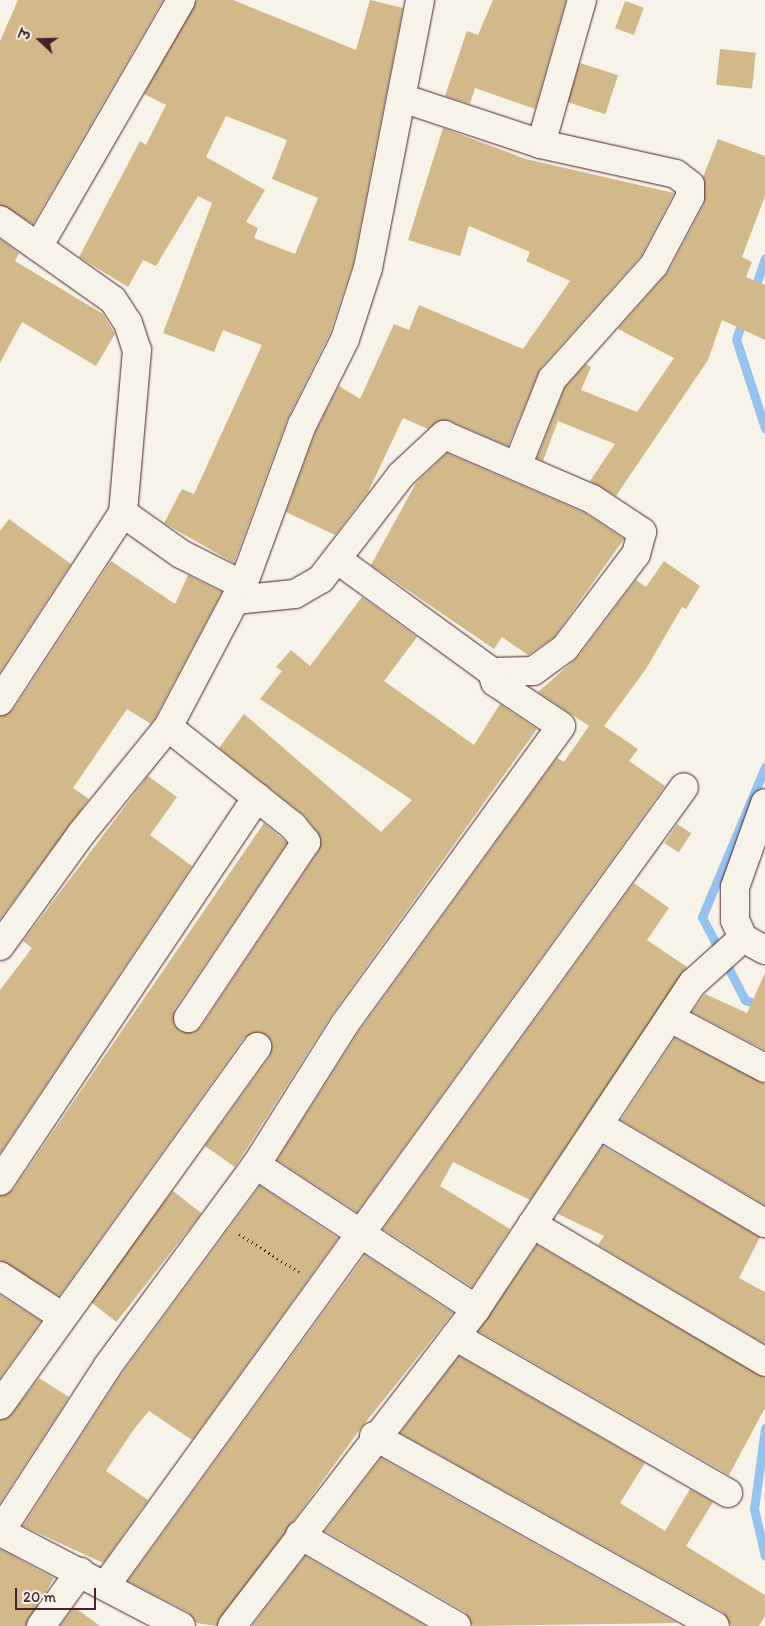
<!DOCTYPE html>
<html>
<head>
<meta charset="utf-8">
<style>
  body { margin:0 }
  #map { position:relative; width:765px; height:1626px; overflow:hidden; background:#f7f3e8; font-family:Itim,"Playpen Sans Deva",sans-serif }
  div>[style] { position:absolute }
  .stream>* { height:9px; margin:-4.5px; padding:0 4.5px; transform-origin:4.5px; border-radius:4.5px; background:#93c3ee }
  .building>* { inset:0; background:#d1b989; transform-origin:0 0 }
  .path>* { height:3px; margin-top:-1.5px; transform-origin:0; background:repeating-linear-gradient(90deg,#4a1f2b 0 1px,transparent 0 5px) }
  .roads { filter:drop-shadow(0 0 1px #4a1f2b) drop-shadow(0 0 1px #4a1f2b) }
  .minor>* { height:28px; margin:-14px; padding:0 14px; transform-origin:14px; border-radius:14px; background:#f7f3e8 }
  span { translate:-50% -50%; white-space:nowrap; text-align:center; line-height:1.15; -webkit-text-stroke:4px #f7f3e8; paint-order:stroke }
  .north { position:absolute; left:15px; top:15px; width:50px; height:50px; -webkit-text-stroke:4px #f7f3e8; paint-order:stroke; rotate:291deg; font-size:14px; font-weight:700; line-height:20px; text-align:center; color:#4a1f2b }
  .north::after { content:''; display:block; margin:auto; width:18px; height:22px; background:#4a1f2b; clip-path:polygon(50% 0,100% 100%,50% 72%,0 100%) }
  .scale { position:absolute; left:15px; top:1588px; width:81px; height:22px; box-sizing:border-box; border:2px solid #4a1f2b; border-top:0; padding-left:6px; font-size:15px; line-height:18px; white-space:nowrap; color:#4a1f2b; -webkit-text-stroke:4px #f7f3e8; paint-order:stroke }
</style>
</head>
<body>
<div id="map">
  <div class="stream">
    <i style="left:753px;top:293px;width:37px;rotate:-71deg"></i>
    <i style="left:743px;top:319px;width:21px;rotate:109deg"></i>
    <i style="left:736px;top:339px;width:94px;rotate:72deg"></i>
    <i style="left:765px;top:767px;width:163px;rotate:112.8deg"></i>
    <i style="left:702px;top:917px;width:93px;rotate:62.6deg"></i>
    <i style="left:745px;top:1000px;width:21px;rotate:19deg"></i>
    <i style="left:765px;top:1428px;width:82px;rotate:97.7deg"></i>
    <i style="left:754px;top:1509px;width:48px;rotate:76.8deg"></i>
  </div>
  <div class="building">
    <i style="clip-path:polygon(18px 0,163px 0,33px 224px,0 205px,0 41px)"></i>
    <i style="clip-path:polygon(evenodd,197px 0,233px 0,356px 50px,370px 0,403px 8px,353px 264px,330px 333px,287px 420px,234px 563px,164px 523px,182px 489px,194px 494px,262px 345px,223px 330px,214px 352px,163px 333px,212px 203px,198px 196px,156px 266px,143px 260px,128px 287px,79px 257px,140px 141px,146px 145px,166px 105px,144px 94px,197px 0,226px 116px,287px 140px,272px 179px,318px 198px,295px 254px,254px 238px,258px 228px,246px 222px,265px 190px,206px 157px,226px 116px)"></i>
    <i style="clip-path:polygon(493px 0,566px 0,535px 109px,475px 88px,470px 104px,445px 96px,467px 31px,478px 35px)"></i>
    <i style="left:625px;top:1px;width:20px;height:29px;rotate:20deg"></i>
    <i style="left:720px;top:49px;width:36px;height:36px;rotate:6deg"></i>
    <i style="left:580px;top:63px;width:40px;height:41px;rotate:18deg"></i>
    <i style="clip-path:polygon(443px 128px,526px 159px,674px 193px,641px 256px,540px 369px,508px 446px,450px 421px,441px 420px,428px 429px,403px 418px,368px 492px,335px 535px,286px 512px,316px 431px,339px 386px,360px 399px,394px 324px,409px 330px,419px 305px,523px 349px,570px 281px,526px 261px,530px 252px,469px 226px,460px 256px,408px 240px)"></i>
    <i style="clip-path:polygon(718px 139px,765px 156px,765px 196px,742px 257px,752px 262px,746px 277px,765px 285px,765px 340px,722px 320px,708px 360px,616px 496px,590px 481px,615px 444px,558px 421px,543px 461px,537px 458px,565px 387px,586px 364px,591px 367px,581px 390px,637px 412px,674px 358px,618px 329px,668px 272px,704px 204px,703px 177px)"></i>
    <i style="clip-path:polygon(0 239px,19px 253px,15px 261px,103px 314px,115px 334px,96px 366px,22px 322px,0 363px)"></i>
    <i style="clip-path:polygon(447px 453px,585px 513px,624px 539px,554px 637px,528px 655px,502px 637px,494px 649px,371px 565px,416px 483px)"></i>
    <i style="clip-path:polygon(9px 519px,71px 564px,0 672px,0 531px)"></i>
    <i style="clip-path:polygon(111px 561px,175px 604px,188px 575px,222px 592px,155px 718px,151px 724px,127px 709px,73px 788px,89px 799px,0 919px,0 716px,13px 710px)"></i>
    <i style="clip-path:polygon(664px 561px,700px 586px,686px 609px,682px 607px,646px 669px,604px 726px,638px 749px,629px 761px,665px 786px,357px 1212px,277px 1160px,357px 1034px,557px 758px,564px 762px,589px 726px,538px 692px,577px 658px,636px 580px,646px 587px)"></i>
    <i style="clip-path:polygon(362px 597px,417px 637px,384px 681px,474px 745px,500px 704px,537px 729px,331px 1016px,235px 1167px,205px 1146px,270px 1056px,271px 1040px,259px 1032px,244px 1038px,59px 1296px,0 1261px,0 1196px,13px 1190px,264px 823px,287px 843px,175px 1009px,174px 1024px,180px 1031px,194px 1032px,201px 1027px,319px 850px,318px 833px,305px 816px,219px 748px,244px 714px,381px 832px,412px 800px,260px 699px,282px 671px,276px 667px,291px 650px,310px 666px)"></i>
    <i style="clip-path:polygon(148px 776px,177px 797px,150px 835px,192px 866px,0 1153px,0 990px,32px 948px,23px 941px)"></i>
    <i style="left:677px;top:824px;width:17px;height:23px;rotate:33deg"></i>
    <i style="clip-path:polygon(634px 883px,669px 908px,647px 940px,687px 967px,530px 1200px,453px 1162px,440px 1186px,510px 1229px,472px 1287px,383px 1229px)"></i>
    <i style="clip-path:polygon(765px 973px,765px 1050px,692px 1012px,705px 994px,747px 1013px)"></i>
    <i style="clip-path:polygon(675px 1038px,765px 1084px,765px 1205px,621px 1120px)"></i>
    <i style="clip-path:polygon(603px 1146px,760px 1237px,739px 1278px,765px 1292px,765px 1344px,598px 1245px,604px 1236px,558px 1214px)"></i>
    <i style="clip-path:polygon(260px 1186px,338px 1238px,192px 1440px,149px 1411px,134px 1429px,106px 1471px,148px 1500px,103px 1563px,23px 1526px,120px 1376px)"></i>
    <i style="left:173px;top:1191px;width:36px;height:138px;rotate:38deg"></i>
    <i style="clip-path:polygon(537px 1245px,765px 1378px,765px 1408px,729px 1475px,478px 1331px)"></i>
    <i style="clip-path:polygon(365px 1255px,453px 1313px,361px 1428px,217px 1626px,196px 1623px,188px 1612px,128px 1581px)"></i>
    <i style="clip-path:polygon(0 1295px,41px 1321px,0 1378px)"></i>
    <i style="clip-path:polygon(459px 1356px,645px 1463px,620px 1503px,665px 1531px,690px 1489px,713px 1502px,686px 1546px,765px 1595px,765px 1616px,759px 1626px,731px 1626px,723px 1612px,400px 1433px)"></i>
    <i style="clip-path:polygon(39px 1378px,69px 1397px,0 1503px,0 1420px,12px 1414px)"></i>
    <i style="clip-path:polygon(381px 1458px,677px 1623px,473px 1626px,465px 1612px,325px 1531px)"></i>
    <i style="clip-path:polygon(0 1549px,54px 1578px,26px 1626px,0 1626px)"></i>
    <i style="clip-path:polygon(305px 1556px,426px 1626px,252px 1626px)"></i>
    <i style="clip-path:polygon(74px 1607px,100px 1626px,60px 1626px)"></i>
  </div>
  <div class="path">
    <i style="left:239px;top:1234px;width:71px;rotate:32.3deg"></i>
  </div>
  <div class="roads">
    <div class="minor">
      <i style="left:402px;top:98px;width:146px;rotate:18.3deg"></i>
      <i style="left:541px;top:144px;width:138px;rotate:12.5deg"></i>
      <i style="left:676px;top:174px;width:18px;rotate:38deg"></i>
      <i style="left:690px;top:185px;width:12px;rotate:90deg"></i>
      <i style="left:690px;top:197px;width:77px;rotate:117.9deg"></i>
      <i style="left:654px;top:265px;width:153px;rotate:131.8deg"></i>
      <i style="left:552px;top:379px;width:92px;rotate:111.8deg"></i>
      <i style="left:541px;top:144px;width:150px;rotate:-74.1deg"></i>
      <i style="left:0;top:220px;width:138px;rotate:35.3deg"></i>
      <i style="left:113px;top:300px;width:27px;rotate:57deg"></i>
      <i style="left:128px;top:323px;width:28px;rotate:72deg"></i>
      <i style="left:137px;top:350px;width:164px;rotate:94.9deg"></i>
      <i style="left:123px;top:513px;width:225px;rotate:123.2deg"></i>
      <i style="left:38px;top:247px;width:285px;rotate:-59.9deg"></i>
      <i style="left:123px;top:513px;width:71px;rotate:35.3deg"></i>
      <i style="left:181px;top:554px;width:69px;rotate:26.6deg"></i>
      <i style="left:235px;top:600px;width:60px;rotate:-5.7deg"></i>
      <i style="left:295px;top:594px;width:30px;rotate:-30deg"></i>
      <i style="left:321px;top:579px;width:131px;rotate:-52.4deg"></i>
      <i style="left:401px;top:475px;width:59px;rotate:-42.9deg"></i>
      <i style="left:444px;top:435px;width:161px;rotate:23.4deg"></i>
      <i style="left:592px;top:499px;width:60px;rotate:33.4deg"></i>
      <i style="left:642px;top:532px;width:23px;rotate:105deg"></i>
      <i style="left:636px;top:554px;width:118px;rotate:127.1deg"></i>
      <i style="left:565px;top:648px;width:39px;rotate:144deg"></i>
      <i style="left:533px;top:671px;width:41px;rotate:178.6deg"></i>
      <i style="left:168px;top:727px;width:159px;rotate:38.4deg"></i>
      <i style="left:293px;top:826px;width:21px;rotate:51deg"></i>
      <i style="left:306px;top:842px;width:212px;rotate:123.8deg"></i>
      <i style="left:743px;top:938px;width:20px;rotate:-114deg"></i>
      <i style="left:735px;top:920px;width:33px;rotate:-90deg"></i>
      <i style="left:735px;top:887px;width:89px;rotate:-70.3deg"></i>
      <i style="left:0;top:946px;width:138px;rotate:-54.1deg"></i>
      <i style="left:81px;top:834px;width:138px;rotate:-50.9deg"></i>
      <i style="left:168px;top:727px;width:161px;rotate:-62.2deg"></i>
      <i style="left:243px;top:585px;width:171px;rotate:-69.8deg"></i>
      <i style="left:302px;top:425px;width:96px;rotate:-63.4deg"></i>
      <i style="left:345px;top:339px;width:75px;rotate:-72.1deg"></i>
      <i style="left:368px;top:268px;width:273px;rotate:-79deg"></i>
      <i style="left:670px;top:1018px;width:107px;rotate:27.8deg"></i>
      <i style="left:599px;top:1125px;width:193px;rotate:30.6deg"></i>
      <i style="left:256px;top:1165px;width:263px;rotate:33.2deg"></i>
      <i style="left:0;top:1181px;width:462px;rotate:-56.2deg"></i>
      <i style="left:532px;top:1224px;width:271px;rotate:30.6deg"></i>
      <i style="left:0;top:1276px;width:75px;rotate:33.1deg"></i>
      <i style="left:455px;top:1336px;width:315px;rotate:29.9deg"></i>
      <i style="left:0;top:1405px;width:441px;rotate:-54.3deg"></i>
      <i style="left:374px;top:1436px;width:390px;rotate:29.1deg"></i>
      <i style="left:0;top:1532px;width:197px;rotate:-57deg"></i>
      <i style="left:107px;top:1367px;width:251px;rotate:-53.6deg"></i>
      <i style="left:256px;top:1165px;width:165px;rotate:-57.8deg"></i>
      <i style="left:344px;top:1025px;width:369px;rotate:-54deg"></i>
      <i style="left:561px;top:726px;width:79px;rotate:-146.3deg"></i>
      <i style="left:495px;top:682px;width:10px;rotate:-107deg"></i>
      <i style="left:492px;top:672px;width:189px;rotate:-144deg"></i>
      <i style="left:1px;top:1532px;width:203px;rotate:27.6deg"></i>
      <i style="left:300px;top:1535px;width:181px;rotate:30.1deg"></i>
      <i style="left:106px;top:1585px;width:985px;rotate:-54.08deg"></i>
      <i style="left:41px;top:1626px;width:67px;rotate:-54.2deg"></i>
      <i style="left:232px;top:1626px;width:400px;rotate:-52.4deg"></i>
      <i style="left:476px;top:1309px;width:392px;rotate:-56.4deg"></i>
      <i style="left:693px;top:983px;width:67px;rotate:-42deg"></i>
      <i style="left:743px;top:938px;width:25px;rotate:29deg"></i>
    </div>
  </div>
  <div class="north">उ</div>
  <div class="scale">20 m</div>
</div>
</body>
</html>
